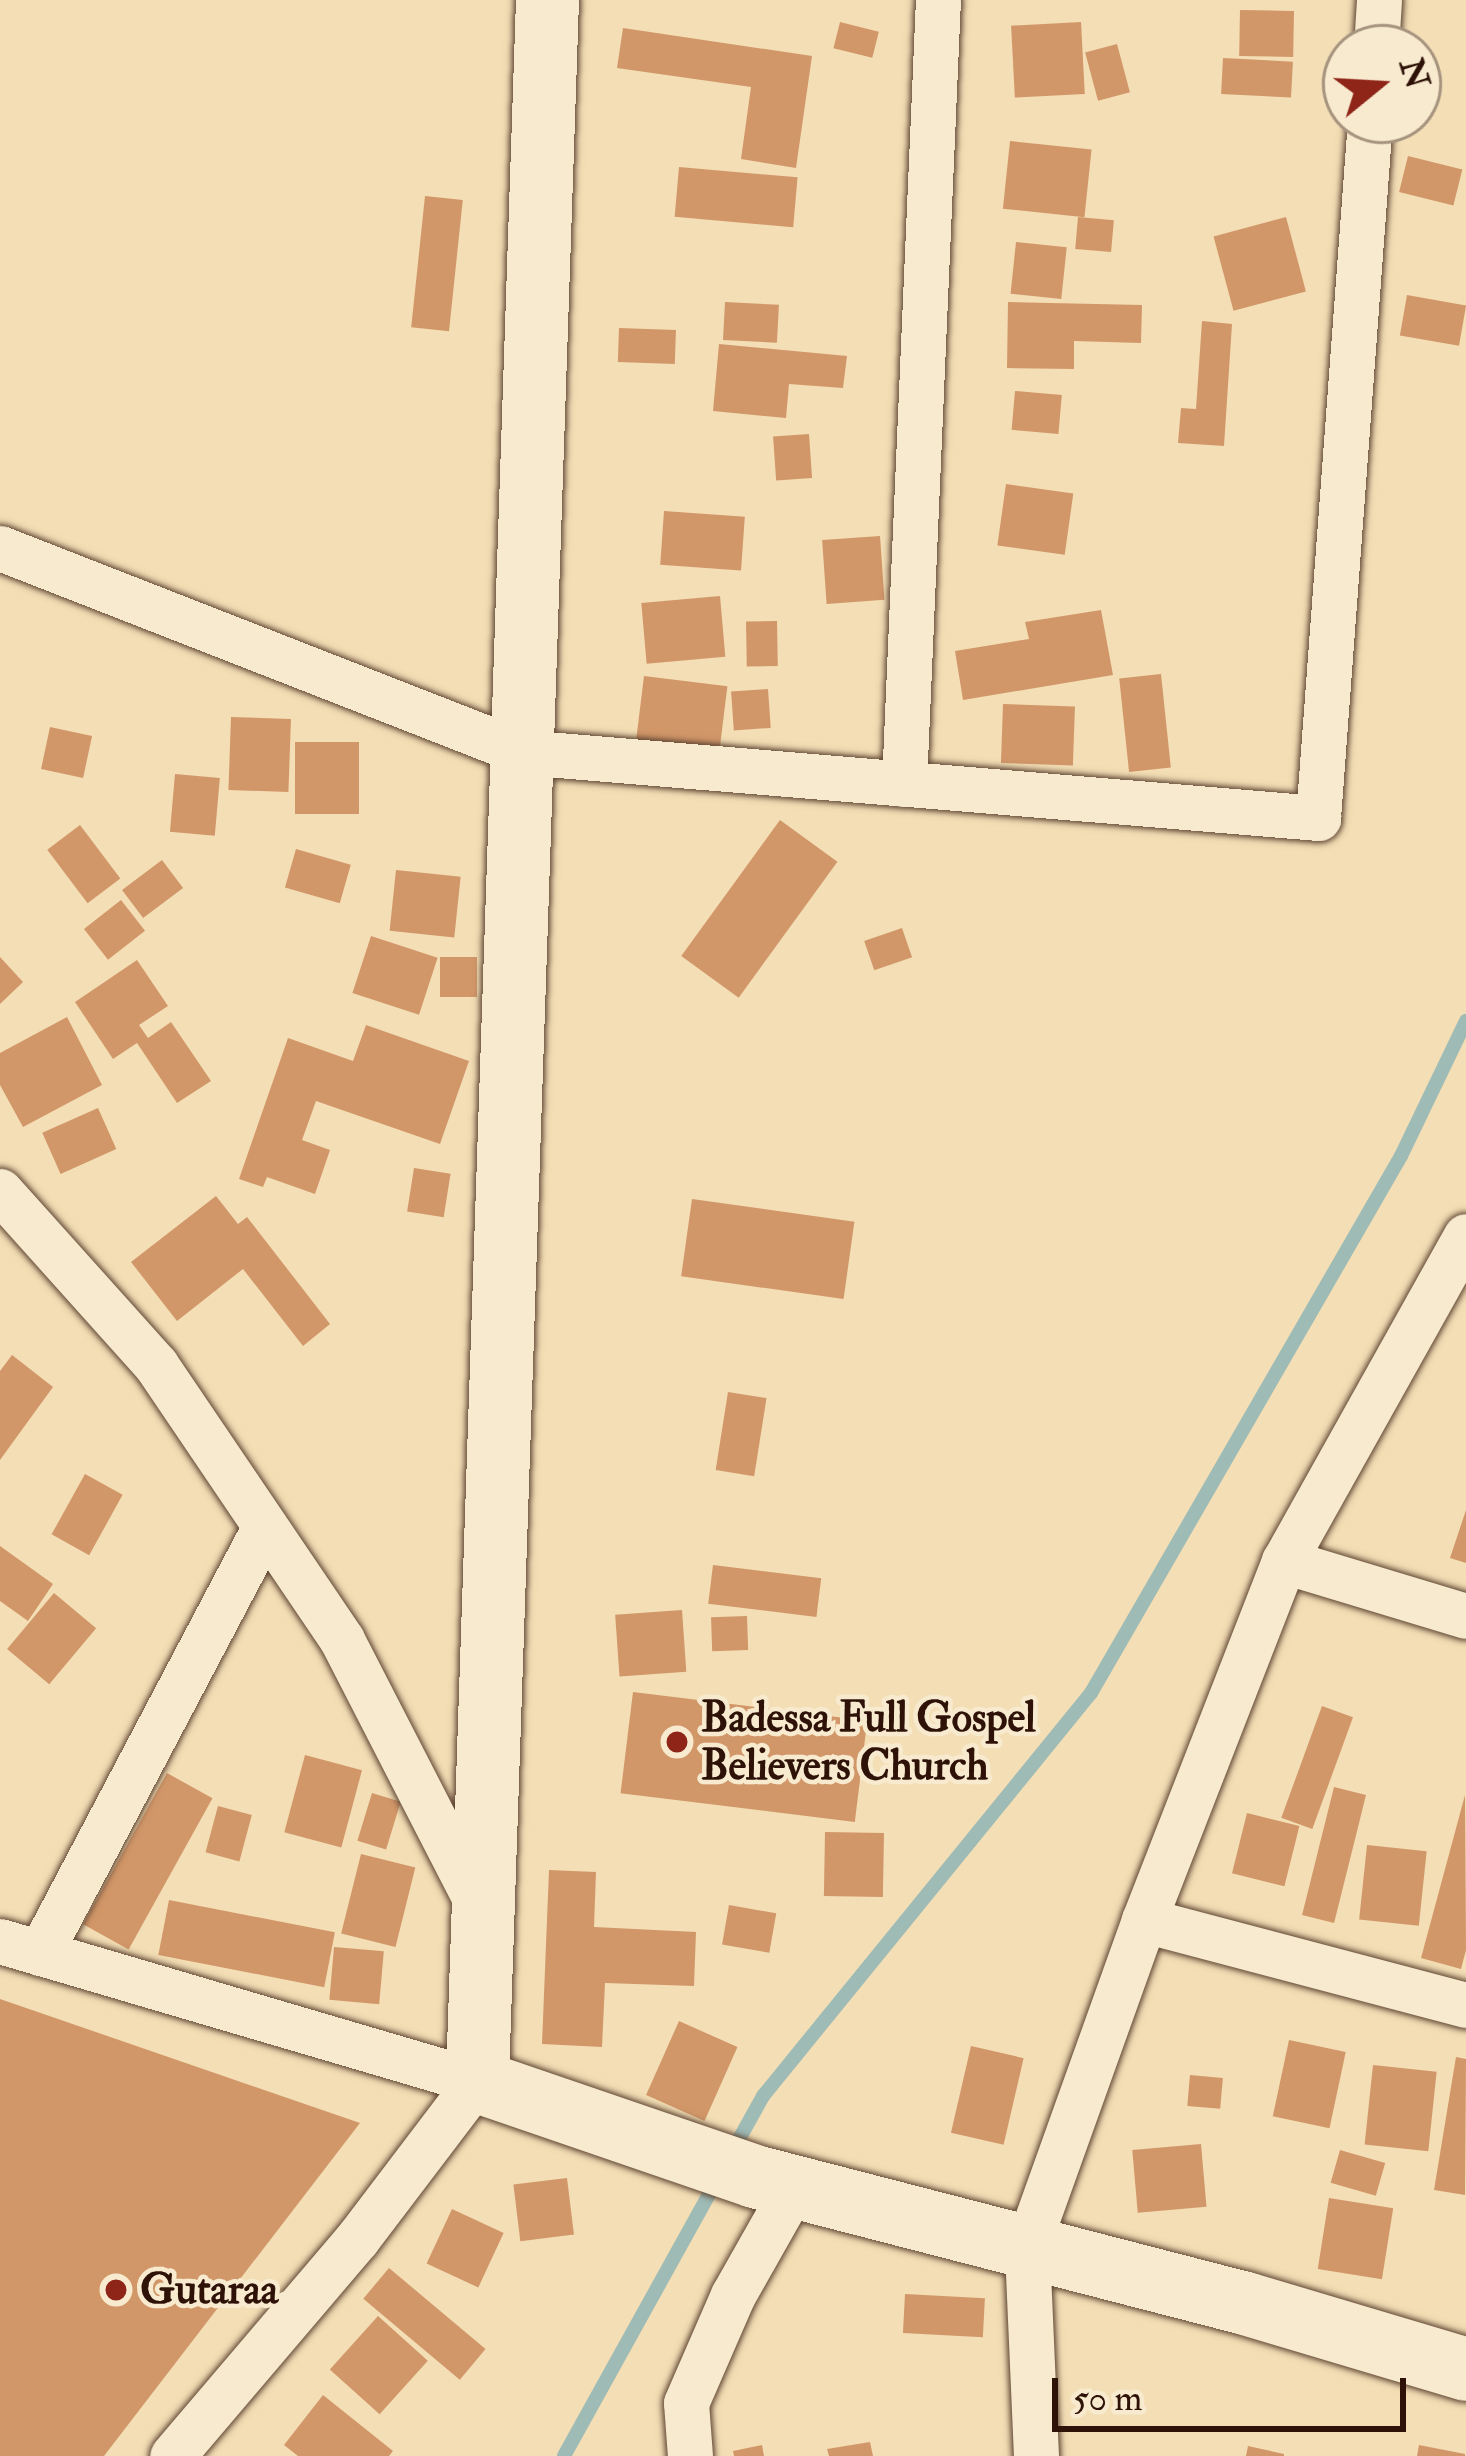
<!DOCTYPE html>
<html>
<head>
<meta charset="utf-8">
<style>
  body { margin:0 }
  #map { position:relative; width:1466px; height:2456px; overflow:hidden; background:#f3deb5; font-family:"IM FELL Double Pica",serif }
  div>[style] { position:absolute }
  .stream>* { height:14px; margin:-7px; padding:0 7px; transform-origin:7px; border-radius:7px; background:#9ebbb6 }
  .building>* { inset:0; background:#d29769; transform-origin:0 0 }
  .roads { filter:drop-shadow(0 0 3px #5f4533) drop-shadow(0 0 3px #5f4533) }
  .street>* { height:45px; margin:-22.5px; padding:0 22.5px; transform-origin:22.5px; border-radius:22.5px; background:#f7eacf }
  .secondary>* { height:63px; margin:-31.5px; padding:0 31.5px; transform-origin:31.5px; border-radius:31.5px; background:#f7eacf }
  .dots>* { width:33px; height:33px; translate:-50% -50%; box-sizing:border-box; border:6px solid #f7eacf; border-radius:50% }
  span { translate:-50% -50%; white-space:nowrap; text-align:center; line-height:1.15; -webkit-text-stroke:9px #f7eacf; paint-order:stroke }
  .poi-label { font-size:42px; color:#2e1208; font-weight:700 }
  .left { translate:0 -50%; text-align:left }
  .north { position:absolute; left:1322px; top:24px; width:120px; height:120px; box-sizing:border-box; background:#f7eacf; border:3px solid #a7947f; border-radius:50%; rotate:72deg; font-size:33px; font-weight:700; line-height:48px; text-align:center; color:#2e1208 }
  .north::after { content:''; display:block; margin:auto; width:42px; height:54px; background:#8f2418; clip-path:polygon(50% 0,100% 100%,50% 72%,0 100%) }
  .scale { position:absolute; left:1052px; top:2378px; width:354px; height:54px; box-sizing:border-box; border:6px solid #2e1208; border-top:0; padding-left:15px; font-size:36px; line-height:42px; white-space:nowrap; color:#2e1208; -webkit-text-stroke:9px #f7eacf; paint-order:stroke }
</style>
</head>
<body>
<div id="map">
  <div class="stream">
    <i style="left:733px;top:2150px;width:62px;rotate:-60.9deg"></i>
    <i style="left:763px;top:2096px;width:520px;rotate:-50.86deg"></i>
    <i style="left:1091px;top:1693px;width:620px;rotate:-60deg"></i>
    <i style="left:1401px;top:1156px;width:150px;rotate:-64.3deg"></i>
    <i style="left:564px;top:2456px;width:316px;rotate:-61deg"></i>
  </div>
  <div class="building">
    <i style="left:1240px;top:10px;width:54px;height:46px;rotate:1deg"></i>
    <i style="left:840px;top:22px;width:40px;height:27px;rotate:14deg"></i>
    <i style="left:1081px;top:22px;width:72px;height:70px;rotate:87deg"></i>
    <i style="clip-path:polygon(623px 28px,812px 56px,796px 168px,741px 159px,751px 87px,617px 68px)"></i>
    <i style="left:1117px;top:44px;width:50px;height:33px;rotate:75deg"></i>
    <i style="left:1223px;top:58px;width:70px;height:36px;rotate:3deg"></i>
    <i style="left:1010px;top:141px;width:82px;height:68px;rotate:6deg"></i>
    <i style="left:1408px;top:156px;width:56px;height:37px;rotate:14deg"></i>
    <i style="left:679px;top:167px;width:119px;height:50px;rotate:5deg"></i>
    <i style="left:425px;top:196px;width:38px;height:132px;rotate:6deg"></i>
    <i style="left:1078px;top:217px;width:36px;height:32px;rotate:5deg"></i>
    <i style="left:1286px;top:217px;width:77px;height:75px;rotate:75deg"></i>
    <i style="left:1016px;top:242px;width:51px;height:52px;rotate:6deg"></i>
    <i style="left:1407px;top:295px;width:60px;height:41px;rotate:10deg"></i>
    <i style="left:725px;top:302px;width:54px;height:38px;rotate:3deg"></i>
    <i style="clip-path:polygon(1008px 302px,1142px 305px,1141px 343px,1074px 341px,1074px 369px,1007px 368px)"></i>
    <i style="clip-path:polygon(1202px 321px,1232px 324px,1224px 446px,1178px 443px,1181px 408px,1196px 409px)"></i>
    <i style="left:619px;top:328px;width:57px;height:34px;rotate:2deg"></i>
    <i style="clip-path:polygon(719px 344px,847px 356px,843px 388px,789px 384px,786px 418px,713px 411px)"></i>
    <i style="left:1015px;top:391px;width:47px;height:39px;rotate:5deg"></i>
    <i style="left:809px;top:434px;width:44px;height:36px;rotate:86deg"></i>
    <i style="left:1006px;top:484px;width:68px;height:62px;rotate:8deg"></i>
    <i style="left:664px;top:511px;width:81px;height:54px;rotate:4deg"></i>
    <i style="left:880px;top:536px;width:64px;height:58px;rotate:86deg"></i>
    <i style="left:720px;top:596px;width:61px;height:79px;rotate:85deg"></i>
    <i style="clip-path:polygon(1101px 610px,1113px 675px,963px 700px,955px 651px,1029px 639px,1025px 622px)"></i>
    <i style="left:777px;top:621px;width:45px;height:31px;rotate:89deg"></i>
    <i style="left:1161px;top:674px;width:94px;height:42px;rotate:84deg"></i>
    <i style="left:644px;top:676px;width:84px;height:74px;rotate:7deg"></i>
    <i style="left:768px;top:689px;width:39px;height:37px;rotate:86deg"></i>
    <i style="left:1003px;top:704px;width:72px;height:59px;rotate:2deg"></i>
    <i style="left:231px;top:717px;width:60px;height:73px;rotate:2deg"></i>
    <i style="left:50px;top:727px;width:43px;height:43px;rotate:12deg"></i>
    <i style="left:295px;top:742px;width:64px;height:72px"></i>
    <i style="left:175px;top:774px;width:45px;height:58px;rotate:5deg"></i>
    <i style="left:780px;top:820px;width:71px;height:168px;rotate:36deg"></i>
    <i style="left:80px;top:825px;width:67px;height:41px;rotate:53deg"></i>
    <i style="left:296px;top:849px;width:57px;height:40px;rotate:16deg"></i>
    <i style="left:162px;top:860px;width:35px;height:50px;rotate:53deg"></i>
    <i style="left:396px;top:870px;width:65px;height:61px;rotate:6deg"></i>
    <i style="left:121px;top:900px;width:39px;height:47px;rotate:52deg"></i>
    <i style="left:902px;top:928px;width:31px;height:40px;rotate:71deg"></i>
    <i style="left:371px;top:936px;width:70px;height:60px;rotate:18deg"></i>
    <i style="clip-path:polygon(0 957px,23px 982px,0 1004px)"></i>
    <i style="left:440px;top:957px;width:37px;height:40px"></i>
    <i style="clip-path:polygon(137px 960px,168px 1006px,139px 1025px,148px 1038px,171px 1022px,211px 1081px,177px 1103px,137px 1043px,113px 1059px,75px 1002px)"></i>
    <i style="clip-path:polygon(67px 1017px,102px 1085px,23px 1127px,0 1085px,0 1053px)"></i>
    <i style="clip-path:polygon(366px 1025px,469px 1061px,440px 1144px,316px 1101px,302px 1140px,330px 1150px,315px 1194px,267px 1177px,263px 1187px,239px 1179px,288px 1038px,353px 1061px)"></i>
    <i style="left:98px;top:1108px;width:45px;height:61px;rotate:66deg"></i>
    <i style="left:414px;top:1168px;width:37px;height:44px;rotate:9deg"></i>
    <i style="clip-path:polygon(216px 1196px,238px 1224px,247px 1217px,330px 1324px,303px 1346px,243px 1269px,177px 1321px,131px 1262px)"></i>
    <i style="left:692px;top:1199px;width:164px;height:78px;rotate:8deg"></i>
    <i style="clip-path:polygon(12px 1355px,53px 1387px,0 1460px,0 1371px)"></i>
    <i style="left:728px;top:1392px;width:39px;height:79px;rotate:9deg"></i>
    <i style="left:85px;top:1474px;width:43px;height:69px;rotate:29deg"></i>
    <i style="clip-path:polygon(1466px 1510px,1466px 1563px,1450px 1558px)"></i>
    <i style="clip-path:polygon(0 1546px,53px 1584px,28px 1621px,0 1601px)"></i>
    <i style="left:713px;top:1565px;width:109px;height:39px;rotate:7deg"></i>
    <i style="left:54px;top:1593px;width:55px;height:73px;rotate:40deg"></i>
    <i style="left:682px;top:1610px;width:62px;height:67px;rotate:86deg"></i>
    <i style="left:747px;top:1616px;width:34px;height:36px;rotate:88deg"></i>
    <i style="left:633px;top:1692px;width:236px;height:102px;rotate:7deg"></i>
    <i style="left:1322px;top:1706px;width:33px;height:119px;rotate:20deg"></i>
    <i style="left:305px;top:1755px;width:59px;height:80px;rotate:15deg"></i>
    <i style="left:167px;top:1773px;width:52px;height:173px;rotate:29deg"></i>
    <i style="left:1334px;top:1787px;width:33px;height:132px;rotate:14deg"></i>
    <i style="left:372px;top:1793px;width:30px;height:50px;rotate:17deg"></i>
    <i style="clip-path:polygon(1465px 1795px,1466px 1950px,1461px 1969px,1421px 1958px)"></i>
    <i style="left:218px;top:1806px;width:35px;height:48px;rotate:15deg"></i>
    <i style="left:1247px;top:1813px;width:54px;height:62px;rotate:14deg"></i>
    <i style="left:825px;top:1832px;width:59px;height:64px;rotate:1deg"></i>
    <i style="left:1367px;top:1845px;width:60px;height:75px;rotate:6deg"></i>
    <i style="left:361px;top:1854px;width:56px;height:82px;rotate:14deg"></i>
    <i style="clip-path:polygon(549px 1870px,596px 1872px,594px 1927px,696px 1932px,694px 1986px,605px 1983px,602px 2047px,542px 2044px)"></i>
    <i style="left:169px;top:1900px;width:169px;height:56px;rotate:11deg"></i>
    <i style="left:729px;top:1905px;width:48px;height:40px;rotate:10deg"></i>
    <i style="left:334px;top:1947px;width:50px;height:53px;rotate:5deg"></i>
    <i style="clip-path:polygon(0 1999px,360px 2123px,104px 2456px,0 2456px)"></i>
    <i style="left:679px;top:2021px;width:64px;height:81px;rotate:24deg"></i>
    <i style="left:1289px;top:2040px;width:58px;height:78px;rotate:12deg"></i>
    <i style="left:971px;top:2046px;width:54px;height:89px;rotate:13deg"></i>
    <i style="clip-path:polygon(1456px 2057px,1466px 2059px,1465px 2195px,1434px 2190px)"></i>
    <i style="left:1373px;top:2065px;width:64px;height:80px;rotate:6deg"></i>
    <i style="left:1190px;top:2075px;width:33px;height:31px;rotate:5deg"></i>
    <i style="left:1201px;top:2144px;width:63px;height:69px;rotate:85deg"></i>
    <i style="left:1340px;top:2150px;width:47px;height:34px;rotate:16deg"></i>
    <i style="left:567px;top:2178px;width:57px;height:54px;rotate:83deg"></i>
    <i style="left:1329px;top:2198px;width:65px;height:72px;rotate:9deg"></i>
    <i style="left:452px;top:2209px;width:57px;height:60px;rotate:25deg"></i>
    <i style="left:389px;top:2268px;width:126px;height:40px;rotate:40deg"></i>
    <i style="left:905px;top:2294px;width:80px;height:39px;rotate:3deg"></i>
    <i style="left:378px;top:2316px;width:67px;height:72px;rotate:42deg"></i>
    <i style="clip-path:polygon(323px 2395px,393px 2451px,389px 2456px,298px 2456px,284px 2445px)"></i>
    <i style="clip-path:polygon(870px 2442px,873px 2456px,829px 2456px,827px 2449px)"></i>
    <i style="clip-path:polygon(762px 2445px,764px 2456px,734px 2456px,733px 2451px)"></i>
    <i style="clip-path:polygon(1419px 2445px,1465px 2454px,1465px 2456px,1417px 2456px)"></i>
    <i style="clip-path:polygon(1248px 2446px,1284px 2454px,1284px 2456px,1246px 2456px)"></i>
  </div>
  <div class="roads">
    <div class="street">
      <i style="left:1376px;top:48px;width:48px;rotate:-86.4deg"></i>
      <i style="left:0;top:548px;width:560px;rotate:21.35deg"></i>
      <i style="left:522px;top:752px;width:799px;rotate:4.74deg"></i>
      <i style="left:1318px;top:818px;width:700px;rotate:-85.74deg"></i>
      <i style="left:904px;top:784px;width:785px;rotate:-87.52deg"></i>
      <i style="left:0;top:1191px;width:234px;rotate:48.1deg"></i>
      <i style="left:156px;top:1365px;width:332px;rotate:55.9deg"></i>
      <i style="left:342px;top:1640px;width:301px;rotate:62.8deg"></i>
      <i style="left:1284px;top:1561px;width:190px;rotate:16.8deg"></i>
      <i style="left:1144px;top:1920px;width:333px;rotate:14.8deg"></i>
      <i style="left:0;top:1941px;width:497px;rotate:16.4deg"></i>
      <i style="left:477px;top:2081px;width:198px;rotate:127.2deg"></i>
      <i style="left:357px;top:2239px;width:285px;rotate:130.4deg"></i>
      <i style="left:40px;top:1953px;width:482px;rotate:-62.2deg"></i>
      <i style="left:690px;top:2456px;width:53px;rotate:-94.3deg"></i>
      <i style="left:686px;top:2403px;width:118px;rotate:-66.5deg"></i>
      <i style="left:733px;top:2295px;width:124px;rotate:-60.5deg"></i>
      <i style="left:1036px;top:2456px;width:209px;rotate:-92.5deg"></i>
      <i style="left:1027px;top:2247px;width:347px;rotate:-70.3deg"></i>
      <i style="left:1144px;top:1920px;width:385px;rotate:-68.7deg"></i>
      <i style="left:1284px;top:1561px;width:372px;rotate:-60.8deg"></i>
    </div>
    <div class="secondary">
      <i style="left:547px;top:0;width:2082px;rotate:91.93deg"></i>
      <i style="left:477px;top:2081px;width:293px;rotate:18.9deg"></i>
      <i style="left:754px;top:2176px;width:507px;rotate:14.5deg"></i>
      <i style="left:1245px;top:2303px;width:231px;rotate:16.6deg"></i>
    </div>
  </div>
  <div class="dots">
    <i style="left:677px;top:1742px;background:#8f2418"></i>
    <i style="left:116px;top:2290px;background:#8f2418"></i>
  </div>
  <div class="poi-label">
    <span class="left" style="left:701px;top:1742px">Badessa Full Gospel<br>Believers Church</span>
    <span class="left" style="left:140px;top:2290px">Gutaraa</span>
  </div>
  <div class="north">N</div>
  <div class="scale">50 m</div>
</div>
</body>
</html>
